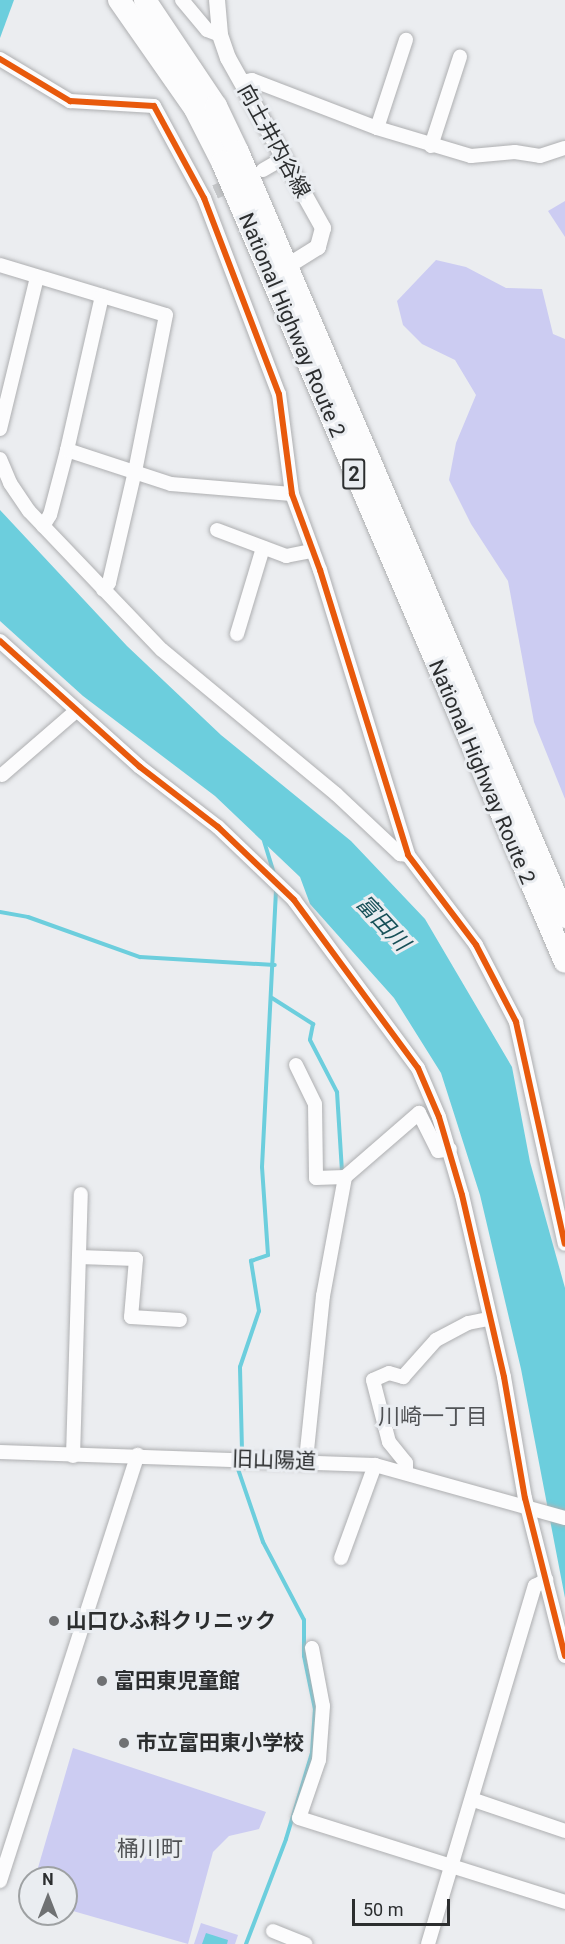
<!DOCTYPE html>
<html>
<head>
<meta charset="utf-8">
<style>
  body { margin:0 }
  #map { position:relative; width:565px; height:1944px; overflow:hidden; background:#ebedf0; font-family:Roboto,"Noto Sans JP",sans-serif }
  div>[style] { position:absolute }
  .green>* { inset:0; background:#ccccf2 }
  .water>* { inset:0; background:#6ccedd }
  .stream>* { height:4px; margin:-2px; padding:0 2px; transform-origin:2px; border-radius:2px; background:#6ccedd }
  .minor-tunnel>* { height:14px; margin-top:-7px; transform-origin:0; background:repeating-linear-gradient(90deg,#c5c7c9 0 14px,transparent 0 21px) }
  .roads { filter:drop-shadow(0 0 2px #aeafb1) drop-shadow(0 0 2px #aeafb1) }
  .minor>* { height:14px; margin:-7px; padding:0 7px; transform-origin:7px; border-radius:7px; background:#fcfcfd }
  .tertiary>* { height:16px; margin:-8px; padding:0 8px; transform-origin:8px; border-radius:8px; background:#fcfcfd }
  .trunk>* { height:22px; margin:-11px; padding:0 11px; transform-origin:11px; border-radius:11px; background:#fcfcfd }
  .cycleway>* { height:6px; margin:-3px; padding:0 3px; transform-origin:3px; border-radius:3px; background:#e8590c }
  .dots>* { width:16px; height:16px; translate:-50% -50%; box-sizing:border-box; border:3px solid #eaedf1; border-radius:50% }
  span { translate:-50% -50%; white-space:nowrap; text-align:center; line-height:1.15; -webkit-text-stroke:6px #eaedf1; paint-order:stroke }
  .shield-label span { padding:2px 4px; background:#eaedf1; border:2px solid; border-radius:4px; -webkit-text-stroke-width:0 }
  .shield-label { font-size:20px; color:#2c2e2f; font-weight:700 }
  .street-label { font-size:21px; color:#2c2e2f }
  .poi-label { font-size:21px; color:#2c2e2f; font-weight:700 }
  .left { translate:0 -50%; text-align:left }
  .water-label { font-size:22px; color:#175058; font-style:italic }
  .neighbourhood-label { font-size:22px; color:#515356 }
  .north { position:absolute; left:18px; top:1866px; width:60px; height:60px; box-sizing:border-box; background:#eaedf1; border:2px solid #9ea1a3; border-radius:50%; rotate:0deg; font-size:16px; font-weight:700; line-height:24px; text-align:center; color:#2c2e2f }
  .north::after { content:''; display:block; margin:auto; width:21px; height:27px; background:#6f7173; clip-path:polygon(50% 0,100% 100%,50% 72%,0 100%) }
  .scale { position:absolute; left:352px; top:1899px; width:98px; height:27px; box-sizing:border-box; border:3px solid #2c2e2f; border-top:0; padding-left:8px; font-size:18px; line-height:21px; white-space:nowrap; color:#2c2e2f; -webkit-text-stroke:4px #eaedf1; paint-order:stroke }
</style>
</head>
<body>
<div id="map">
  <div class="green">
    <i style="clip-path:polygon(565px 201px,565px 237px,548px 211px)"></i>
    <i style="clip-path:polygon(436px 260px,466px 267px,506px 288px,542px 289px,553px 334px,565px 339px,565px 799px,534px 722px,508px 581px,471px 524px,449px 480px,456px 443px,476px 395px,455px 360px,422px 344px,403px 325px,397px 301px)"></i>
    <i style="clip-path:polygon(73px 1748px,266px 1812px,259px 1829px,229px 1836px,213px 1852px,188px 1944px,66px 1909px,66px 1878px,35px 1878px)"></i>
    <i style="clip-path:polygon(201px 1923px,238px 1935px,235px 1944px,194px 1944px)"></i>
  </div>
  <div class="water">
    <i style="clip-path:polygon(0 0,14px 0,0 38px)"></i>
    <i style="clip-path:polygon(0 510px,127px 646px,221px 735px,351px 841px,425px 919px,512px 1067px,530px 1162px,565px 1288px,565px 1598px,521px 1369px,480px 1195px,441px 1073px,394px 998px,310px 904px,300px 877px,215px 796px,83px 696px,0 621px)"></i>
    <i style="clip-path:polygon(206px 1933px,228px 1940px,227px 1944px,202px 1944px)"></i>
  </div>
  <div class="stream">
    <i style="left:264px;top:841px;width:37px;rotate:73deg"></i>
    <i style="left:0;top:912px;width:28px;rotate:10deg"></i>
    <i style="left:28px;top:917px;width:119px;rotate:19.7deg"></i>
    <i style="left:140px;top:957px;width:135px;rotate:3.4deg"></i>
    <i style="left:272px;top:998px;width:49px;rotate:32.4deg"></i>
    <i style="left:313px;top:1024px;width:16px;rotate:101deg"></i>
    <i style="left:310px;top:1040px;width:59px;rotate:62.6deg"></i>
    <i style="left:337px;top:1092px;width:79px;rotate:86.4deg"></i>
    <i style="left:246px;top:1944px;width:112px;rotate:-69.1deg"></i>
    <i style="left:286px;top:1839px;width:90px;rotate:-73.2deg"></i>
    <i style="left:312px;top:1753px;width:44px;rotate:-86.1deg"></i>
    <i style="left:315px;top:1709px;width:54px;rotate:-101.7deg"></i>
    <i style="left:304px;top:1656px;width:36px;rotate:-90deg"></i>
    <i style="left:304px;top:1620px;width:88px;rotate:-117.7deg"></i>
    <i style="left:263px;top:1542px;width:80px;rotate:-108.9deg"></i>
    <i style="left:237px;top:1466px;width:17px;rotate:-73deg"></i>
    <i style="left:242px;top:1450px;width:83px;rotate:-91.4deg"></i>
    <i style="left:240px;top:1367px;width:59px;rotate:-71.3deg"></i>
    <i style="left:259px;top:1311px;width:51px;rotate:-99.1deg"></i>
    <i style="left:251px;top:1261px;width:18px;rotate:-19deg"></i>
    <i style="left:268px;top:1255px;width:88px;rotate:-93.9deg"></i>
    <i style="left:262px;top:1167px;width:277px;rotate:-87.1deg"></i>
  </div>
  <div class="minor-tunnel">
    <i style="left:215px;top:192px;width:24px;rotate:-24deg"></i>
  </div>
  <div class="roads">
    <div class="minor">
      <i style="left:182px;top:0;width:39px;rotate:50deg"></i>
      <i style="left:207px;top:30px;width:14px;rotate:21deg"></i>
      <i style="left:0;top:59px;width:82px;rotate:31deg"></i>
      <i style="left:70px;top:101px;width:84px;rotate:3.4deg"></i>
      <i style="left:154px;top:106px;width:105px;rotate:61.5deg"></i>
      <i style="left:204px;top:198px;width:210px;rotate:69.1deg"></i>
      <i style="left:279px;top:394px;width:101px;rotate:82.6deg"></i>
      <i style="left:292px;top:494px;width:81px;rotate:69.8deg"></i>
      <i style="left:320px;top:570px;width:298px;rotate:72.8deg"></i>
      <i style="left:408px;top:855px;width:113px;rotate:52.9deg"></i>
      <i style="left:476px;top:945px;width:87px;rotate:62.5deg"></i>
      <i style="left:516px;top:1022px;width:227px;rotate:77.6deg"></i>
      <i style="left:241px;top:82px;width:11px;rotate:-10deg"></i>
      <i style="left:252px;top:80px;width:134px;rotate:21deg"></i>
      <i style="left:377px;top:128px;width:98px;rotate:16.6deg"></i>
      <i style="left:471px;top:156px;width:44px;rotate:-5.2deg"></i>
      <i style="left:515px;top:152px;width:25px;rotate:9deg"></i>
      <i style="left:540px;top:156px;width:26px;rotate:-18deg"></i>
      <i style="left:377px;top:128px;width:93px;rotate:-71.8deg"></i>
      <i style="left:431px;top:146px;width:94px;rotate:-72deg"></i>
      <i style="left:263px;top:170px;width:24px;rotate:-30deg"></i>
      <i style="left:0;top:265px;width:173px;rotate:16.8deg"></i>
      <i style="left:166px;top:315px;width:159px;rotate:101.2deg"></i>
      <i style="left:135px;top:471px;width:115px;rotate:103.1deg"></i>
      <i style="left:109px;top:583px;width:9px;rotate:131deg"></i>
      <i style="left:0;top:429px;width:156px;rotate:-76.3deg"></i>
      <i style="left:67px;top:450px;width:109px;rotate:18.1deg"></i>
      <i style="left:171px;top:484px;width:121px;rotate:4.7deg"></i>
      <i style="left:0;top:459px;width:26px;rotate:67deg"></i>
      <i style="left:10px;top:483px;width:34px;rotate:56deg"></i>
      <i style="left:29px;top:511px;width:192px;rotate:46.3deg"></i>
      <i style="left:162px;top:650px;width:226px;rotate:39.6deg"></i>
      <i style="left:336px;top:794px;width:88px;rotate:43.2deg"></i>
      <i style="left:400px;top:854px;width:8px;rotate:7deg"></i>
      <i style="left:43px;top:526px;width:13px;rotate:-58deg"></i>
      <i style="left:50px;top:515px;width:67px;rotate:-75.3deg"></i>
      <i style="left:67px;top:450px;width:158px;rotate:-77.2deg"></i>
      <i style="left:217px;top:530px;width:74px;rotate:20.6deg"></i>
      <i style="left:286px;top:556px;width:25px;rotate:-11deg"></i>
      <i style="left:237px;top:634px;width:90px;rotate:-73.2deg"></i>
      <i style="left:0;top:641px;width:188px;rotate:42deg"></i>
      <i style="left:140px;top:767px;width:98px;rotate:37.6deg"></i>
      <i style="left:218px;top:827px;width:105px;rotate:43.8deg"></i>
      <i style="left:294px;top:900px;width:209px;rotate:53.6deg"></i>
      <i style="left:418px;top:1068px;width:53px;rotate:66.8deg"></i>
      <i style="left:439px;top:1117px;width:81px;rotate:73.6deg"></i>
      <i style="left:462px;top:1195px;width:187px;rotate:77deg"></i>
      <i style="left:504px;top:1377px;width:123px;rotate:80.2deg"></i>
      <i style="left:525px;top:1498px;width:163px;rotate:75.8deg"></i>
      <i style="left:2px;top:775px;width:99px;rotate:-40.9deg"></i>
      <i style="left:296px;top:1065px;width:43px;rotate:64deg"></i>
      <i style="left:315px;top:1104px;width:74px;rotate:89.2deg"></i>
      <i style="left:316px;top:1178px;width:29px;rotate:-2deg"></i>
      <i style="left:79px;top:1257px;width:57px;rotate:2deg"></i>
      <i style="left:136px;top:1259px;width:58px;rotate:94.9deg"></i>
      <i style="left:131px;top:1317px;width:49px;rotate:3.5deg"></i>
      <i style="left:0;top:1452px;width:375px;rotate:2deg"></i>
      <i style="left:375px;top:1465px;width:197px;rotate:15.6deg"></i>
      <i style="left:73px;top:1456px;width:262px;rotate:-88.3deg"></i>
      <i style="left:306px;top:1460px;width:165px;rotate:-84.1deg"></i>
      <i style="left:323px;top:1296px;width:121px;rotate:-79.5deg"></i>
      <i style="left:345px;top:1177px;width:98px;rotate:-40.9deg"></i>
      <i style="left:419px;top:1113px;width:42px;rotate:63.4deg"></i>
      <i style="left:438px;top:1151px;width:12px;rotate:-9deg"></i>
      <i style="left:406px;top:1472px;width:9px;rotate:-90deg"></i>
      <i style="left:406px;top:1463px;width:27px;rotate:-129deg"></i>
      <i style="left:389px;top:1442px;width:64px;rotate:-104.5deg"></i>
      <i style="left:373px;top:1380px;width:17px;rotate:-24deg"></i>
      <i style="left:389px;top:1373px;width:15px;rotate:16deg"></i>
      <i style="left:403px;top:1377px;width:50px;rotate:-48.3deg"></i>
      <i style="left:436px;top:1340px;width:36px;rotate:-28deg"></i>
      <i style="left:468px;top:1323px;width:21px;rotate:-11deg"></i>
      <i style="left:341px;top:1558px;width:99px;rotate:-69.9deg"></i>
      <i style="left:312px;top:1648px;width:59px;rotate:79.3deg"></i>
      <i style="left:323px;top:1706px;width:54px;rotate:94.2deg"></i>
      <i style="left:319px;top:1760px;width:61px;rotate:109deg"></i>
      <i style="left:299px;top:1818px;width:279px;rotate:17.5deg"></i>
      <i style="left:474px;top:1800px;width:96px;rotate:18.8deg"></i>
      <i style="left:0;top:1881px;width:448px;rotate:-72.1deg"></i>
      <i style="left:273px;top:1931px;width:35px;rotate:22deg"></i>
      <i style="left:428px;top:1944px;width:374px;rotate:-73.4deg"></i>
      <i style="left:535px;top:1586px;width:13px;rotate:-29deg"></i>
    </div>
    <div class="tertiary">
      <i style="left:217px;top:0;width:35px;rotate:85deg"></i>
      <i style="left:220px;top:35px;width:24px;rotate:71deg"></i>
      <i style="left:228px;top:58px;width:195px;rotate:60.8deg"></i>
      <i style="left:323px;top:228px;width:20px;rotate:105deg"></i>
      <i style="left:318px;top:247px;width:34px;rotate:148deg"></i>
    </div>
    <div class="trunk">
      <i style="left:119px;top:0;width:133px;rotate:55.1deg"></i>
      <i style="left:195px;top:109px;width:59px;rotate:63deg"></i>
      <i style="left:222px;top:162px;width:870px;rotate:66.79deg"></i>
      <i style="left:145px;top:0;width:128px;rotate:56.2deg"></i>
      <i style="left:216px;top:106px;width:51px;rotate:64.4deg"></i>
      <i style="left:238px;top:152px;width:832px;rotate:66.86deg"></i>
    </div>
  </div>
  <div class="cycleway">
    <i style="left:0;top:59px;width:82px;rotate:31deg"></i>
    <i style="left:70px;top:101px;width:84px;rotate:3.4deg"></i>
    <i style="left:154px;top:106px;width:105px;rotate:61.5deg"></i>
    <i style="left:204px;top:198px;width:210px;rotate:69.1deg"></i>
    <i style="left:279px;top:394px;width:101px;rotate:82.6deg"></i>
    <i style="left:292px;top:494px;width:81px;rotate:69.8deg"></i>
    <i style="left:320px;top:570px;width:298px;rotate:72.8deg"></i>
    <i style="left:408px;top:855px;width:113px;rotate:52.9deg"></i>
    <i style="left:476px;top:945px;width:87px;rotate:62.5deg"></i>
    <i style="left:516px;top:1022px;width:227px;rotate:77.6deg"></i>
    <i style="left:0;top:641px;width:188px;rotate:42deg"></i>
    <i style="left:140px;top:767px;width:98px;rotate:37.6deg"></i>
    <i style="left:218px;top:827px;width:105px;rotate:43.8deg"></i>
    <i style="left:294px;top:900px;width:209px;rotate:53.6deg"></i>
    <i style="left:418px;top:1068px;width:53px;rotate:66.8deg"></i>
    <i style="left:439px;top:1117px;width:81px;rotate:73.6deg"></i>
    <i style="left:462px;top:1195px;width:187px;rotate:77deg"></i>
    <i style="left:504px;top:1377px;width:123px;rotate:80.2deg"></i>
    <i style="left:525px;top:1498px;width:163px;rotate:75.8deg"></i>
  </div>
  <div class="dots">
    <i style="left:54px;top:1621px;background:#6f7173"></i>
    <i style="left:102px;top:1681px;background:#6f7173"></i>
    <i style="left:124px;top:1743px;background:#6f7173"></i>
  </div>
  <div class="shield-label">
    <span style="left:354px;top:474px">2</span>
  </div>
  <div class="street-label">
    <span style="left:274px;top:141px;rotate:61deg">向土井内谷線</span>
    <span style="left:292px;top:325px;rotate:67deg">National Highway Route 2</span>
    <span style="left:482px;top:772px;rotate:67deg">National Highway Route 2</span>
    <span style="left:274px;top:1460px;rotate:2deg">旧山陽道</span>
  </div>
  <div class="poi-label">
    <span class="left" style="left:66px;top:1621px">山口ひふ科クリニック</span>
    <span class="left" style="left:114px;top:1681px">富田東児童館</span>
    <span class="left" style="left:136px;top:1743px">市立富田東小学校</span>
  </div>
  <div class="water-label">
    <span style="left:383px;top:923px;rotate:47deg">富田川</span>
  </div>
  <div class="neighbourhood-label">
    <span style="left:433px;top:1417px">川崎一丁目</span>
    <span style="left:150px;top:1849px">桶川町</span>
  </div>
  <div class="north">N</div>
  <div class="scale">50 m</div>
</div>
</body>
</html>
